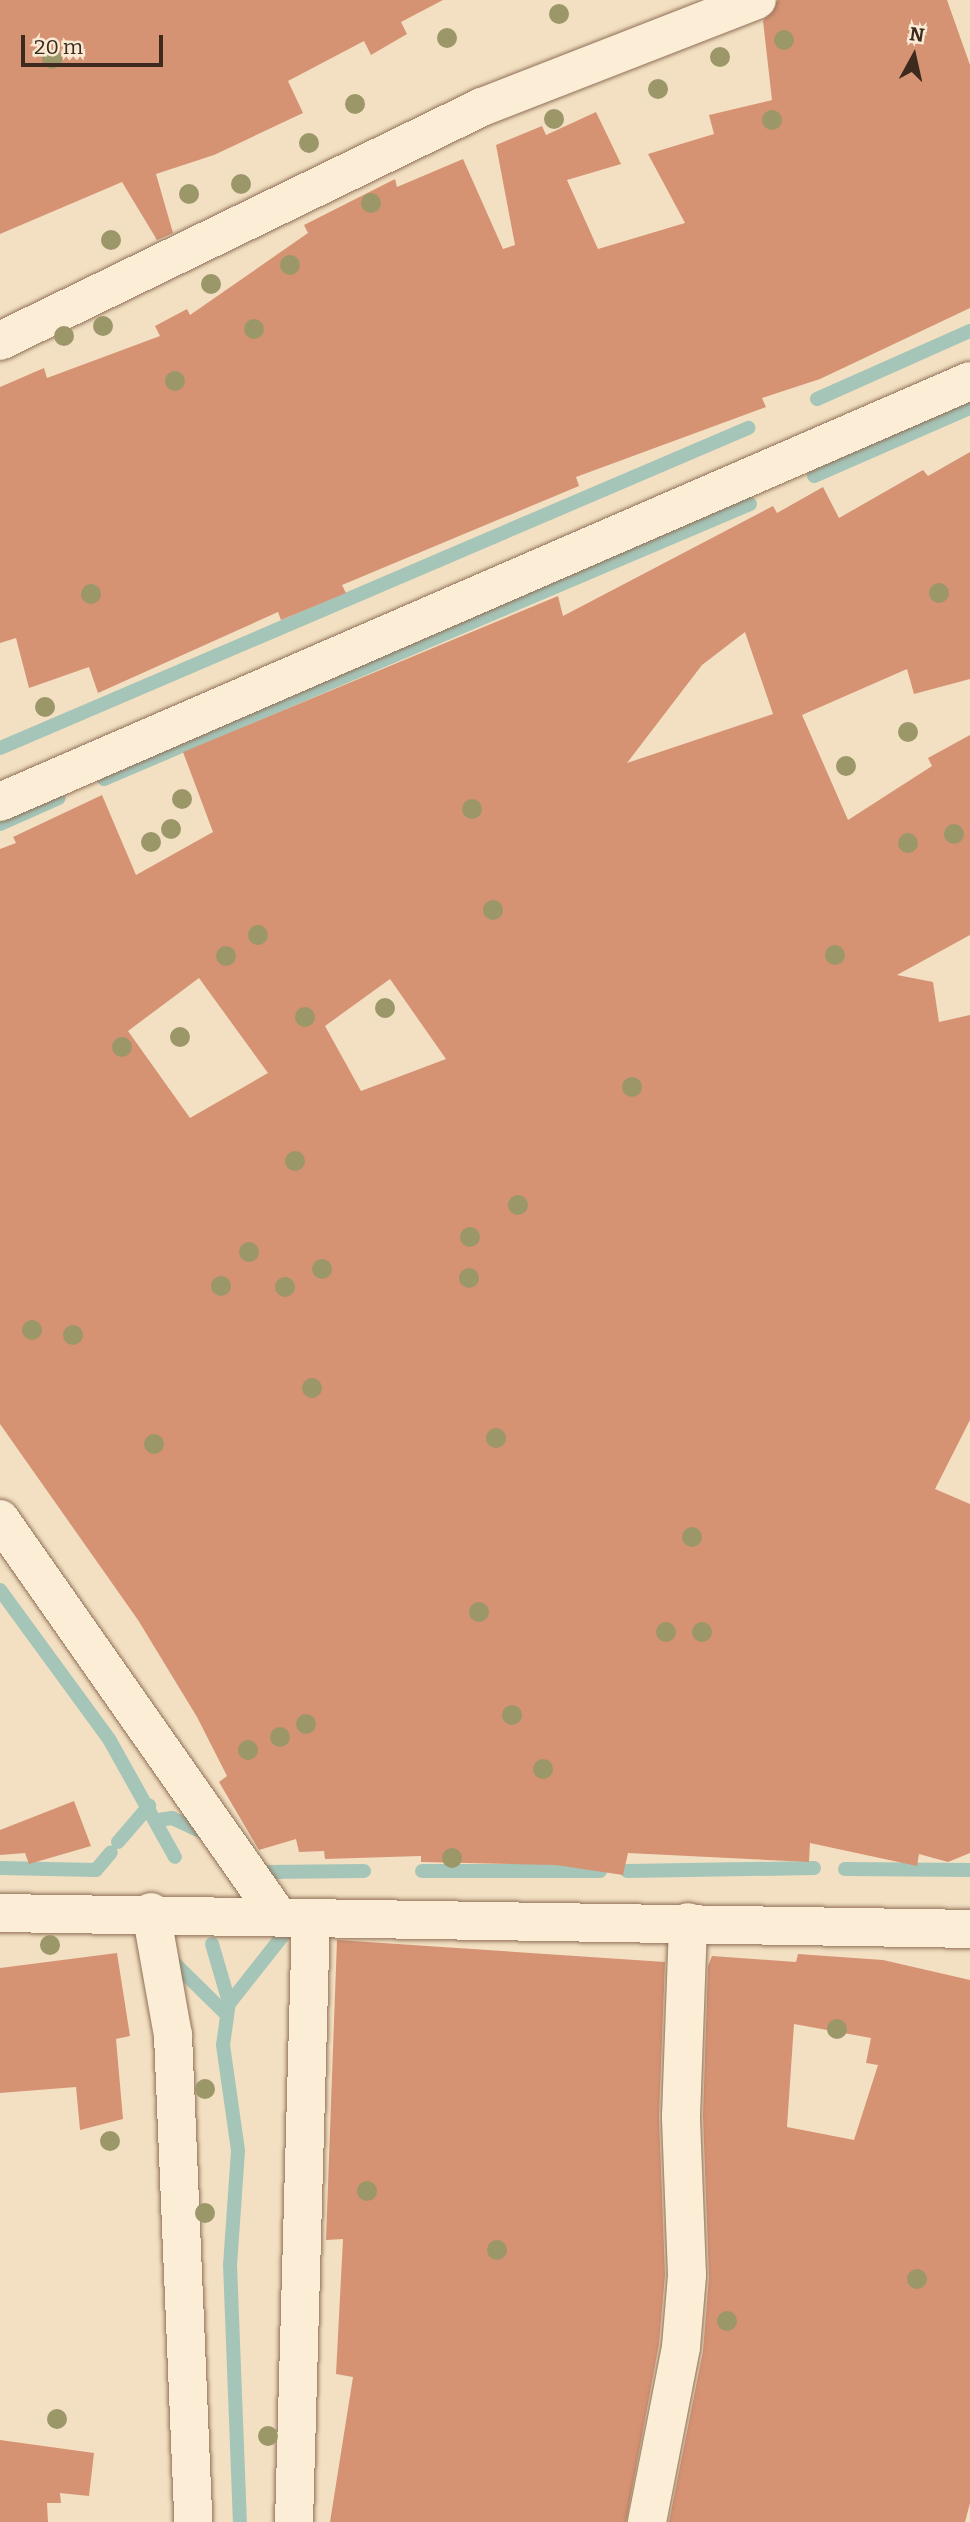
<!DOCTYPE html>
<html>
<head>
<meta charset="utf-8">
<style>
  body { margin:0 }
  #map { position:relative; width:970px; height:2522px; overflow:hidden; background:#f3e0c2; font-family:Bitter,serif }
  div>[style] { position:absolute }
  .stream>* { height:14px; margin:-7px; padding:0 7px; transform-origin:7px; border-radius:7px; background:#a5c5b8 }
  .building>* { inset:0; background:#d59374 }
  .roads { filter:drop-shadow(0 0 2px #8f6f57) drop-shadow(0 0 2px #8f6f57) }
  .minor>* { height:38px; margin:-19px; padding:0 19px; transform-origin:19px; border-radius:19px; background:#fcedd7 }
  .trees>* { width:20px; height:20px; margin:-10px; border-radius:50%; background:#9b9769 }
  span { translate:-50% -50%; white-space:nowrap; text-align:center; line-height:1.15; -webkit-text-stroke:5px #f9ead3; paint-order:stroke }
  .north { position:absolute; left:879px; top:21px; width:70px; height:70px; -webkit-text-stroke:5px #f9ead3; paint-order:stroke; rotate:8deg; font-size:19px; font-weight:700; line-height:28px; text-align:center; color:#3d291d }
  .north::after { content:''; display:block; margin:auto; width:24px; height:32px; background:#3d291d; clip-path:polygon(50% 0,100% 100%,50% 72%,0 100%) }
  .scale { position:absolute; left:21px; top:35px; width:142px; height:32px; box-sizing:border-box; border:4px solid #3d291d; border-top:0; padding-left:9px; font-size:21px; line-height:24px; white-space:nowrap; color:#3d291d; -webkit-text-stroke:5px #f9ead3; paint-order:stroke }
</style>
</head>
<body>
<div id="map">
  <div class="stream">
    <i style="left:817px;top:399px;width:167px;rotate:-24deg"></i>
    <i style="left:814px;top:476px;width:170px;rotate:-23.6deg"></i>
    <i style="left:0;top:748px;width:814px;rotate:-23.16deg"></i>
    <i style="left:104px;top:779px;width:702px;rotate:-23.06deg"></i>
    <i style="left:0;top:824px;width:64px;rotate:-23.8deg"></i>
    <i style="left:0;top:1590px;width:185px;rotate:53.8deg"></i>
    <i style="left:109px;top:1739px;width:135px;rotate:60.8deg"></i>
    <i style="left:158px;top:1820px;width:14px;rotate:-8deg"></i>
    <i style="left:172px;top:1818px;width:40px;rotate:25deg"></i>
    <i style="left:118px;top:1842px;width:48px;rotate:-49.3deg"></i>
    <i style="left:255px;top:1866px;width:12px;rotate:31deg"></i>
    <i style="left:265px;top:1872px;width:99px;rotate:-0.6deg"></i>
    <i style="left:0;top:1868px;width:96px;rotate:1.2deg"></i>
    <i style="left:96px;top:1870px;width:23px;rotate:-50deg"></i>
    <i style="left:845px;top:1869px;width:125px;rotate:0.5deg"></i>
    <i style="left:422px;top:1871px;width:178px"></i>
    <i style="left:627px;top:1871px;width:187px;rotate:-0.9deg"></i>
    <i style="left:212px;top:1944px;width:60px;rotate:73.7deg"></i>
    <i style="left:229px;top:2002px;width:43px;rotate:97.9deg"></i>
    <i style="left:223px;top:2045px;width:107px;rotate:81.9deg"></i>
    <i style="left:238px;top:2151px;width:113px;rotate:94deg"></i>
    <i style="left:230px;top:2264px;width:258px;rotate:87.8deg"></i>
    <i style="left:167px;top:1956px;width:84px;rotate:44.5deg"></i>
    <i style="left:228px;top:2005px;width:97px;rotate:-51.7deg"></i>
    <i style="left:288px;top:1929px;width:11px"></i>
  </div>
  <div class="building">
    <i style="clip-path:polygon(0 0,443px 0,401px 22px,407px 34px,371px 55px,364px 41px,288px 81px,303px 113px,214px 155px,156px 174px,173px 233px,157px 240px,122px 182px,0 234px)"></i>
    <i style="clip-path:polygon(778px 0,947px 0,970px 65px,970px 308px,820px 379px,762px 398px,766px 407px,576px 477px,579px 486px,342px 585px,346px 593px,281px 620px,278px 612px,98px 693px,89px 667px,29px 688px,16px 638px,0 643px,0 387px,44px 368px,47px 378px,160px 336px,155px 326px,187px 309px,190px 315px,308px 233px,304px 225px,395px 179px,397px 187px,463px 159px,503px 249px,515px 245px,496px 145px,542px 126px,546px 135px,596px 112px,621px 164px,567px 180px,598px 249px,685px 223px,648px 154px,714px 134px,709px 115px,772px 100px,763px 21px)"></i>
    <i style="clip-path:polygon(evenodd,970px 452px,970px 679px,914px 694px,907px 669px,802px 715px,848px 820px,932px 766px,928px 758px,970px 735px,970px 935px,897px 975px,933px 982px,939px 1022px,970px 1015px,970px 1420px,935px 1489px,970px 1504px,970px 1853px,948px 1862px,919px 1854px,917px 1866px,810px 1843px,809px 1862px,628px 1853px,623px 1875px,556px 1865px,421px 1862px,421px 1856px,325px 1859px,324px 1851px,299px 1852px,296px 1839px,259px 1850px,219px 1782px,227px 1776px,197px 1717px,138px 1620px,0 1424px,0 849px,16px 843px,13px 837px,102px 795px,136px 875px,213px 832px,183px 752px,558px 596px,563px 616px,773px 506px,777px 513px,823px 487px,839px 518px,923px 470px,928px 476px,970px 452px,745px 632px,773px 714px,627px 763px,702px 665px,745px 632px,970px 452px,199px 978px,268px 1073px,190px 1118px,128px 1031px,199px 978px,970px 452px,390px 979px,446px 1059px,361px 1091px,325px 1026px,390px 979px)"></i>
    <i style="clip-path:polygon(74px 1801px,91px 1846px,29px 1864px,25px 1853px,0 1855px,0 1830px)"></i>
    <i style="clip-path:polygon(337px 1940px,665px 1962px,659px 2117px,665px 2275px,659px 2344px,626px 2522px,330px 2522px,353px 2377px,336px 2374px,343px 2239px,326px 2240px)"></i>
    <i style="clip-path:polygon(117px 1953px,130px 2036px,116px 2039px,123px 2119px,80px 2130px,76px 2087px,0 2093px,0 1968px)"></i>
    <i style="clip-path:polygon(evenodd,798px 1954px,883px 1960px,970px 1980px,970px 2503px,965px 2522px,669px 2522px,703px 2351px,709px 2277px,703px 2116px,708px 1966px,712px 1956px,796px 1962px,798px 1954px,794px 2024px,871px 2038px,866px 2063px,878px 2065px,854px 2140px,787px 2127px,794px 2024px)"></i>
    <i style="clip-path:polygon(0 2440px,94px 2453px,89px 2496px,60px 2493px,61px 2503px,47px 2503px,48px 2522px,0 2522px)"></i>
  </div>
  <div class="roads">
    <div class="minor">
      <i style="left:0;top:341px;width:536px;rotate:-25.9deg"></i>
      <i style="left:482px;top:107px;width:295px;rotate:-21.3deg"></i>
      <i style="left:0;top:802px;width:1057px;rotate:-23.46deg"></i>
      <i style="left:0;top:1519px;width:486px;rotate:55deg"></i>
      <i style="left:151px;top:1912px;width:125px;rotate:79.9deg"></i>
      <i style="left:173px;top:2035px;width:487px;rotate:87.6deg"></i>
      <i style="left:0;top:1913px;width:970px;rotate:0.94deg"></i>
      <i style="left:294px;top:2522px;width:604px;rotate:-88.39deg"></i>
      <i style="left:647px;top:2522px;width:178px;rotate:-79deg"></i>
      <i style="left:681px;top:2347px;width:72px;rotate:-85.2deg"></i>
      <i style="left:687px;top:2275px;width:159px;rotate:-92.2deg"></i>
      <i style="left:681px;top:2116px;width:194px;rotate:-87.9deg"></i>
    </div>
  </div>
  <div class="trees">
    <i style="left:559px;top:14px"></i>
    <i style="left:447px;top:38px"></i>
    <i style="left:784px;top:40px"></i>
    <i style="left:720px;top:57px"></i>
    <i style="left:52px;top:59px"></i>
    <i style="left:658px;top:89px"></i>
    <i style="left:355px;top:104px"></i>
    <i style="left:554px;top:119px"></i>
    <i style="left:772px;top:120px"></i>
    <i style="left:309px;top:143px"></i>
    <i style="left:241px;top:184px"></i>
    <i style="left:189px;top:194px"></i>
    <i style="left:371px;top:203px"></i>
    <i style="left:111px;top:240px"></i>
    <i style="left:290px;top:265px"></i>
    <i style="left:211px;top:284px"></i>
    <i style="left:103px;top:326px"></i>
    <i style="left:254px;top:329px"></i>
    <i style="left:64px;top:336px"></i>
    <i style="left:175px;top:381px"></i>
    <i style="left:939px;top:593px"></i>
    <i style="left:91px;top:594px"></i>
    <i style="left:45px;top:707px"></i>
    <i style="left:908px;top:732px"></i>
    <i style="left:846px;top:766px"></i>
    <i style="left:182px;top:799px"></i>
    <i style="left:472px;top:809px"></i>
    <i style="left:171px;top:829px"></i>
    <i style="left:954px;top:834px"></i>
    <i style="left:151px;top:842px"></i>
    <i style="left:908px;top:843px"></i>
    <i style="left:493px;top:910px"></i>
    <i style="left:258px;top:935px"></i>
    <i style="left:835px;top:955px"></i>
    <i style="left:226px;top:956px"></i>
    <i style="left:385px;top:1008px"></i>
    <i style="left:305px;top:1017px"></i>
    <i style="left:180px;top:1037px"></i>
    <i style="left:122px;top:1047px"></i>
    <i style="left:632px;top:1087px"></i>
    <i style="left:295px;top:1161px"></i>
    <i style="left:518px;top:1205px"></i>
    <i style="left:470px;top:1237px"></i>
    <i style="left:249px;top:1252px"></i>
    <i style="left:322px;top:1269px"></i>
    <i style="left:469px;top:1278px"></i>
    <i style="left:221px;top:1286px"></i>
    <i style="left:285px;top:1287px"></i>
    <i style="left:32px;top:1330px"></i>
    <i style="left:73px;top:1335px"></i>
    <i style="left:312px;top:1388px"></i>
    <i style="left:496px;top:1438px"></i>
    <i style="left:154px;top:1444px"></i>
    <i style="left:692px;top:1537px"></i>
    <i style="left:479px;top:1612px"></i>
    <i style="left:666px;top:1632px"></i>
    <i style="left:702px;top:1632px"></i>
    <i style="left:512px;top:1715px"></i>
    <i style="left:306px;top:1724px"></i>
    <i style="left:280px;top:1737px"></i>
    <i style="left:248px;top:1750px"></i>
    <i style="left:543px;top:1769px"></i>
    <i style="left:452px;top:1858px"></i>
    <i style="left:50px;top:1945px"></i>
    <i style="left:837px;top:2029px"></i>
    <i style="left:205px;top:2089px"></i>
    <i style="left:110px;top:2141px"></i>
    <i style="left:367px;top:2191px"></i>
    <i style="left:205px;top:2213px"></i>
    <i style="left:497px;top:2250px"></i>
    <i style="left:917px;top:2279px"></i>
    <i style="left:727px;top:2321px"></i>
    <i style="left:57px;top:2419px"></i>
    <i style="left:268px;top:2436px"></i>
  </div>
  <div class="north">N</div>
  <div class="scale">20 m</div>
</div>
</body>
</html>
